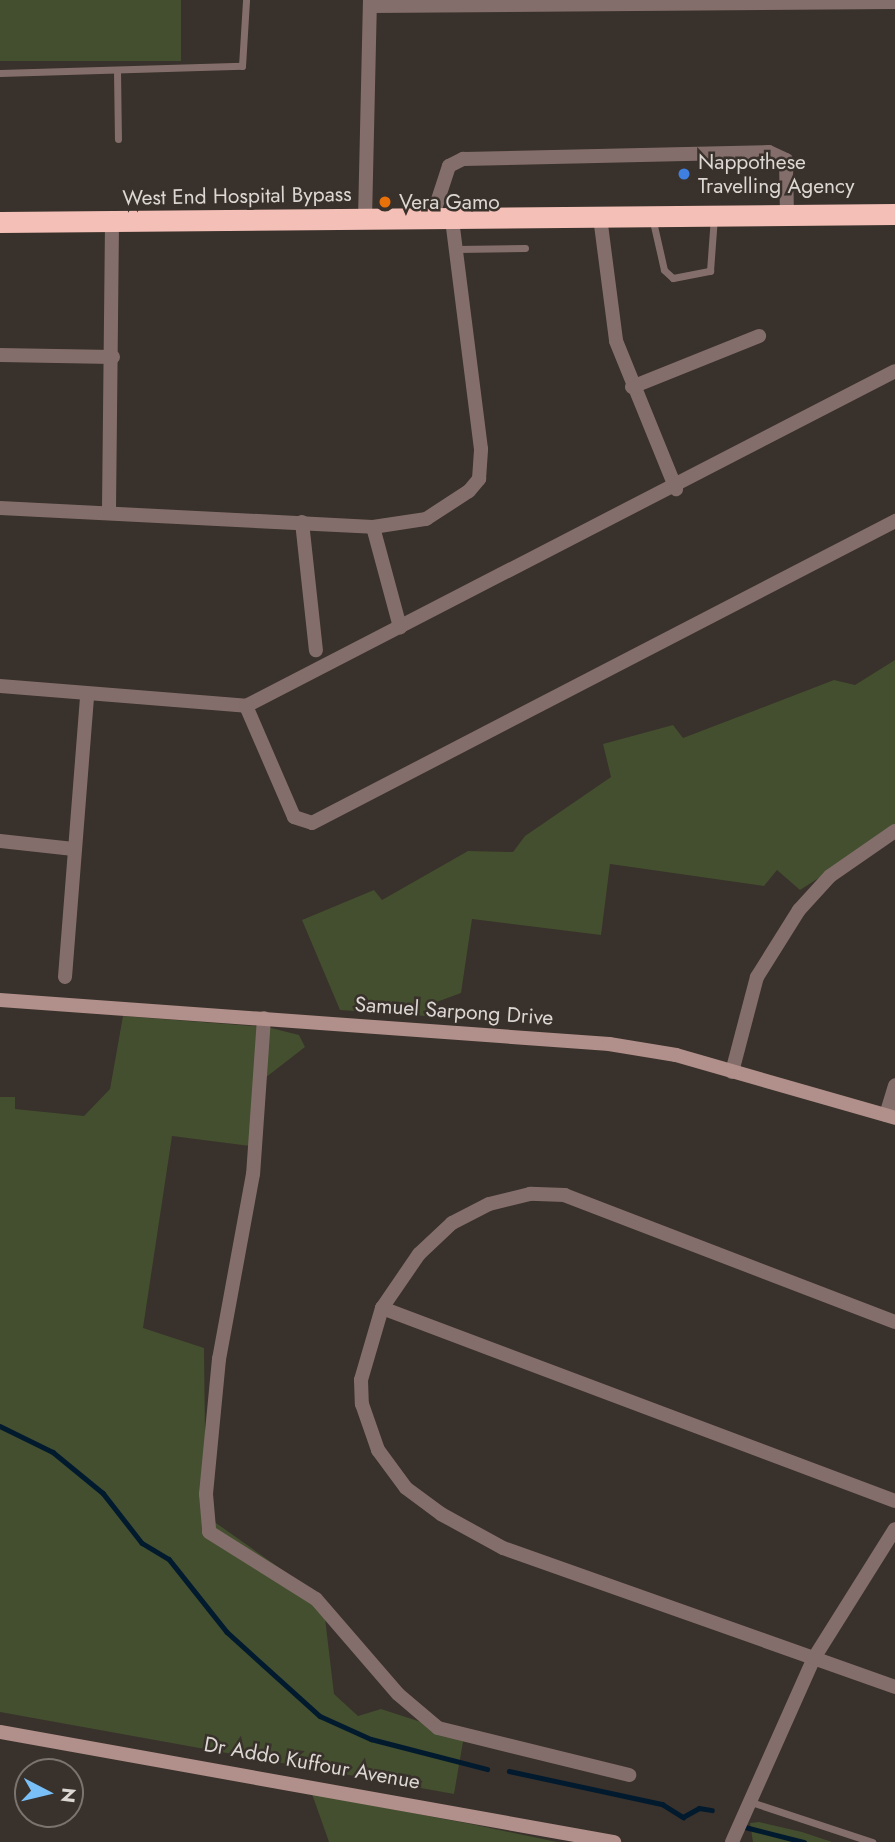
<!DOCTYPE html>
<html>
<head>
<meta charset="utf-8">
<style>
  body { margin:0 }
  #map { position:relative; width:895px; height:1842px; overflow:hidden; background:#39312b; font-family:Jost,sans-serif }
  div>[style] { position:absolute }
  .green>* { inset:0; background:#434f2e; transform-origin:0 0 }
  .stream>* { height:4.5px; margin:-2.25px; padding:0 2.25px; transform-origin:2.25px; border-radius:2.25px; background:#021a2e }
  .lane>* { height:7px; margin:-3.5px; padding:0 3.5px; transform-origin:3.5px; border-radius:3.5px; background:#846e6b }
  .street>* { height:14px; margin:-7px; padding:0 7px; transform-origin:7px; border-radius:7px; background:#846e6b }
  .secondary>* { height:14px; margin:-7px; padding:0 7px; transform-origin:7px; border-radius:7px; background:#b18f8a }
  .highway>* { height:21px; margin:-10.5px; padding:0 10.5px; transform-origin:10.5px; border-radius:10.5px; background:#f4bfb7 }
  .dots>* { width:19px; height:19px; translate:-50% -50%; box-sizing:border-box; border:4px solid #39312b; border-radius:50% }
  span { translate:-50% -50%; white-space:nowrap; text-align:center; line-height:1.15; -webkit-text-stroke:5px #39312b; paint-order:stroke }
  .poi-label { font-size:21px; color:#dcd7d3 }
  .left { translate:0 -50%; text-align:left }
  .street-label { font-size:21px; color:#dcd7d3 }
  .north { position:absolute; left:14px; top:1758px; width:70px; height:70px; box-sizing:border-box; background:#39312b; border:2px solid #7a736e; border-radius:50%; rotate:97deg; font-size:19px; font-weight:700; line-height:28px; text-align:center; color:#dcd7d3 }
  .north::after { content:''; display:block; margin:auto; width:24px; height:32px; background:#79bff8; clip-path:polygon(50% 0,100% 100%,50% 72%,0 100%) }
</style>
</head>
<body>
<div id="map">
  <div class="green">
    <i style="left:0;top:0;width:181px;height:61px"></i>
    <i style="clip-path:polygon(895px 660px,895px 829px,800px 890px,777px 870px,764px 886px,610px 864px,601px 935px,472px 919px,461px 993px,431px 1004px,426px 1016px,340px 1010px,302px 920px,374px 890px,382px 900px,468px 851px,513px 852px,525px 836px,611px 777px,603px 744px,673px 725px,683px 738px,834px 680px,855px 685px)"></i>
    <i style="clip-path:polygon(123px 1016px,267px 1027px,299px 1035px,305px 1047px,265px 1078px,257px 1147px,172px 1136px,143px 1328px,204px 1348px,206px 1516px,291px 1576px,325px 1618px,334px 1694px,358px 1716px,381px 1709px,464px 1736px,454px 1794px,0 1712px,0 1097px,15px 1097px,15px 1109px,84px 1116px,110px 1089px)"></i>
    <i style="clip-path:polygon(312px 1794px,476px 1825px,557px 1842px,329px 1842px)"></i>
    <i style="clip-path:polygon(759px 1822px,802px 1832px,832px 1842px,753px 1842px,750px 1823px)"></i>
  </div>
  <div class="stream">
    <i style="left:0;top:1426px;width:59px;rotate:26.1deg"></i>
    <i style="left:53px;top:1452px;width:65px;rotate:39.4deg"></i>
    <i style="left:103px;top:1493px;width:63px;rotate:52deg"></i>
    <i style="left:142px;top:1543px;width:31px;rotate:31deg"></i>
    <i style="left:169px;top:1559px;width:93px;rotate:51.5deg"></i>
    <i style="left:227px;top:1632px;width:125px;rotate:42.1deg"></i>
    <i style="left:320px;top:1716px;width:56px;rotate:24.3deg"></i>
    <i style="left:371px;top:1739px;width:120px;rotate:14.5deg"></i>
    <i style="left:509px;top:1771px;width:157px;rotate:12.2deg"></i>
    <i style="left:662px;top:1804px;width:25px;rotate:32deg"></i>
    <i style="left:683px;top:1817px;width:18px;rotate:-29deg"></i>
    <i style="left:699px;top:1808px;width:13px;rotate:9deg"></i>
    <i style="left:745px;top:1827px;width:61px;rotate:14.3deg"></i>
  </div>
  <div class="lane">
    <i style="left:117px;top:70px;width:69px;rotate:89.2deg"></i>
    <i style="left:0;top:73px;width:242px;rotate:-1.7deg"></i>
    <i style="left:242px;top:66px;width:66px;rotate:-86.5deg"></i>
    <i style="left:652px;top:217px;width:54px;rotate:77.2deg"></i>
    <i style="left:664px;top:270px;width:12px;rotate:42deg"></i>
    <i style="left:673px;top:278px;width:38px;rotate:-11deg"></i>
    <i style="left:710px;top:271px;width:54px;rotate:-85.8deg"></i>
    <i style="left:456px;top:249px;width:69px;rotate:-0.8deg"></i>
    <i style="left:748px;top:1801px;width:131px;rotate:18.3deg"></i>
  </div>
  <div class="street">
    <i style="left:370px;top:6px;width:525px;rotate:-0.44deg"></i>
    <i style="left:600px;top:217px;width:125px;rotate:82.6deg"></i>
    <i style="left:616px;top:341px;width:160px;rotate:67.9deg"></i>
    <i style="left:432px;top:218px;width:55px;rotate:-71.9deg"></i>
    <i style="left:449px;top:166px;width:16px;rotate:-27deg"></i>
    <i style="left:463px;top:159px;width:306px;rotate:-1.3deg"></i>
    <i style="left:769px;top:152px;width:19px;rotate:25deg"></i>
    <i style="left:786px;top:160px;width:55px;rotate:89deg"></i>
    <i style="left:365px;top:219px;width:219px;rotate:-88.7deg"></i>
    <i style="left:0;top:355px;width:113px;rotate:1deg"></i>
    <i style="left:632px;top:387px;width:137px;rotate:-21.9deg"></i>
    <i style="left:0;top:508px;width:373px;rotate:2.9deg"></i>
    <i style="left:373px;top:527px;width:54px;rotate:-8.6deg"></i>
    <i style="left:426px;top:519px;width:51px;rotate:-33.1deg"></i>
    <i style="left:469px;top:491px;width:16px;rotate:-50deg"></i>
    <i style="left:479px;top:479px;width:30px;rotate:-86deg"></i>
    <i style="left:481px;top:449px;width:233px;rotate:-97.2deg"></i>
    <i style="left:109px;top:510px;width:287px;rotate:-89.4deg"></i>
    <i style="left:302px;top:522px;width:129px;rotate:83.8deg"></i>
    <i style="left:373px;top:527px;width:104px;rotate:74.9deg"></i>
    <i style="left:0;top:686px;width:247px;rotate:4.6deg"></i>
    <i style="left:246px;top:706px;width:730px;rotate:-27.3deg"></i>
    <i style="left:246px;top:706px;width:121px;rotate:66.6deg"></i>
    <i style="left:294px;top:817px;width:19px;rotate:18deg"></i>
    <i style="left:312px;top:823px;width:657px;rotate:-27.38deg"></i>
    <i style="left:0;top:841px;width:74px;rotate:6.2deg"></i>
    <i style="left:65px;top:977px;width:283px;rotate:-85.5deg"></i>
    <i style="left:264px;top:1018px;width:156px;rotate:94deg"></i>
    <i style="left:253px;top:1174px;width:188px;rotate:100.4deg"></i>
    <i style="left:219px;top:1359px;width:136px;rotate:95.5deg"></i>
    <i style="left:206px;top:1494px;width:38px;rotate:85deg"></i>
    <i style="left:209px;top:1532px;width:126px;rotate:32.1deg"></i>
    <i style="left:316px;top:1599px;width:125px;rotate:49.2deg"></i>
    <i style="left:398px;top:1694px;width:52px;rotate:40.4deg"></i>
    <i style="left:438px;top:1728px;width:197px;rotate:13.8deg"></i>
    <i style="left:732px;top:1072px;width:98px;rotate:-75.3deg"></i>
    <i style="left:757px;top:977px;width:79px;rotate:-57.9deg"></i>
    <i style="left:799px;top:910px;width:46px;rotate:-47.6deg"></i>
    <i style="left:830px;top:876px;width:79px;rotate:-34.7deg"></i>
    <i style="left:886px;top:1115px;width:31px;rotate:-73deg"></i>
    <i style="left:382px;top:1308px;width:548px;rotate:20.62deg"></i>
    <i style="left:895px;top:1322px;width:354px;rotate:-159deg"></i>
    <i style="left:565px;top:1195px;width:35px;rotate:-178deg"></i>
    <i style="left:530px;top:1194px;width:42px;rotate:166.3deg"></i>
    <i style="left:489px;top:1204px;width:42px;rotate:152.8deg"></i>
    <i style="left:452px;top:1223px;width:45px;rotate:136.8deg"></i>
    <i style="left:419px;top:1254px;width:65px;rotate:124.4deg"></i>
    <i style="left:382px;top:1308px;width:75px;rotate:106.3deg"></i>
    <i style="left:361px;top:1380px;width:24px;rotate:88deg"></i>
    <i style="left:362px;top:1404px;width:49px;rotate:70.8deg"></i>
    <i style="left:378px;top:1450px;width:47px;rotate:53.6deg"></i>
    <i style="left:406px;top:1488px;width:44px;rotate:36.6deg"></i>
    <i style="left:441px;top:1514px;width:71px;rotate:28.7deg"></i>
    <i style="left:503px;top:1548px;width:416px;rotate:19.5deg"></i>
    <i style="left:732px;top:1842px;width:201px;rotate:-66deg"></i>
    <i style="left:814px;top:1658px;width:152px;rotate:-57.9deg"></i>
  </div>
  <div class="secondary">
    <i style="left:0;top:1000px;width:611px;rotate:4.13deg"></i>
    <i style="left:609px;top:1044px;width:68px;rotate:9.3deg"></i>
    <i style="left:676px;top:1055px;width:228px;rotate:16deg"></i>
    <i style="left:0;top:1732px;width:624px;rotate:10.16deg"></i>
  </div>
  <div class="highway">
    <i style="left:0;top:222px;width:895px;rotate:-0.51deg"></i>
  </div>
  <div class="dots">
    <i style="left:684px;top:174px;background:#3f7fe0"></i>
    <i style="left:385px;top:202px;background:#e8710a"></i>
  </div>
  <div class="poi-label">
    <span class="left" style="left:698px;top:174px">Nappothese<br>Travelling Agency</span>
    <span class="left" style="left:399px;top:202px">Vera Gamo</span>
  </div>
  <div class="street-label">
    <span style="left:237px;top:196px;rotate:-1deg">West End Hospital Bypass</span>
    <span style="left:454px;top:1011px;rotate:4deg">Samuel Sarpong Drive</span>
    <span style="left:312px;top:1763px;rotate:10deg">Dr Addo Kuffour Avenue</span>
  </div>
  <div class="north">N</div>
</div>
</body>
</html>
